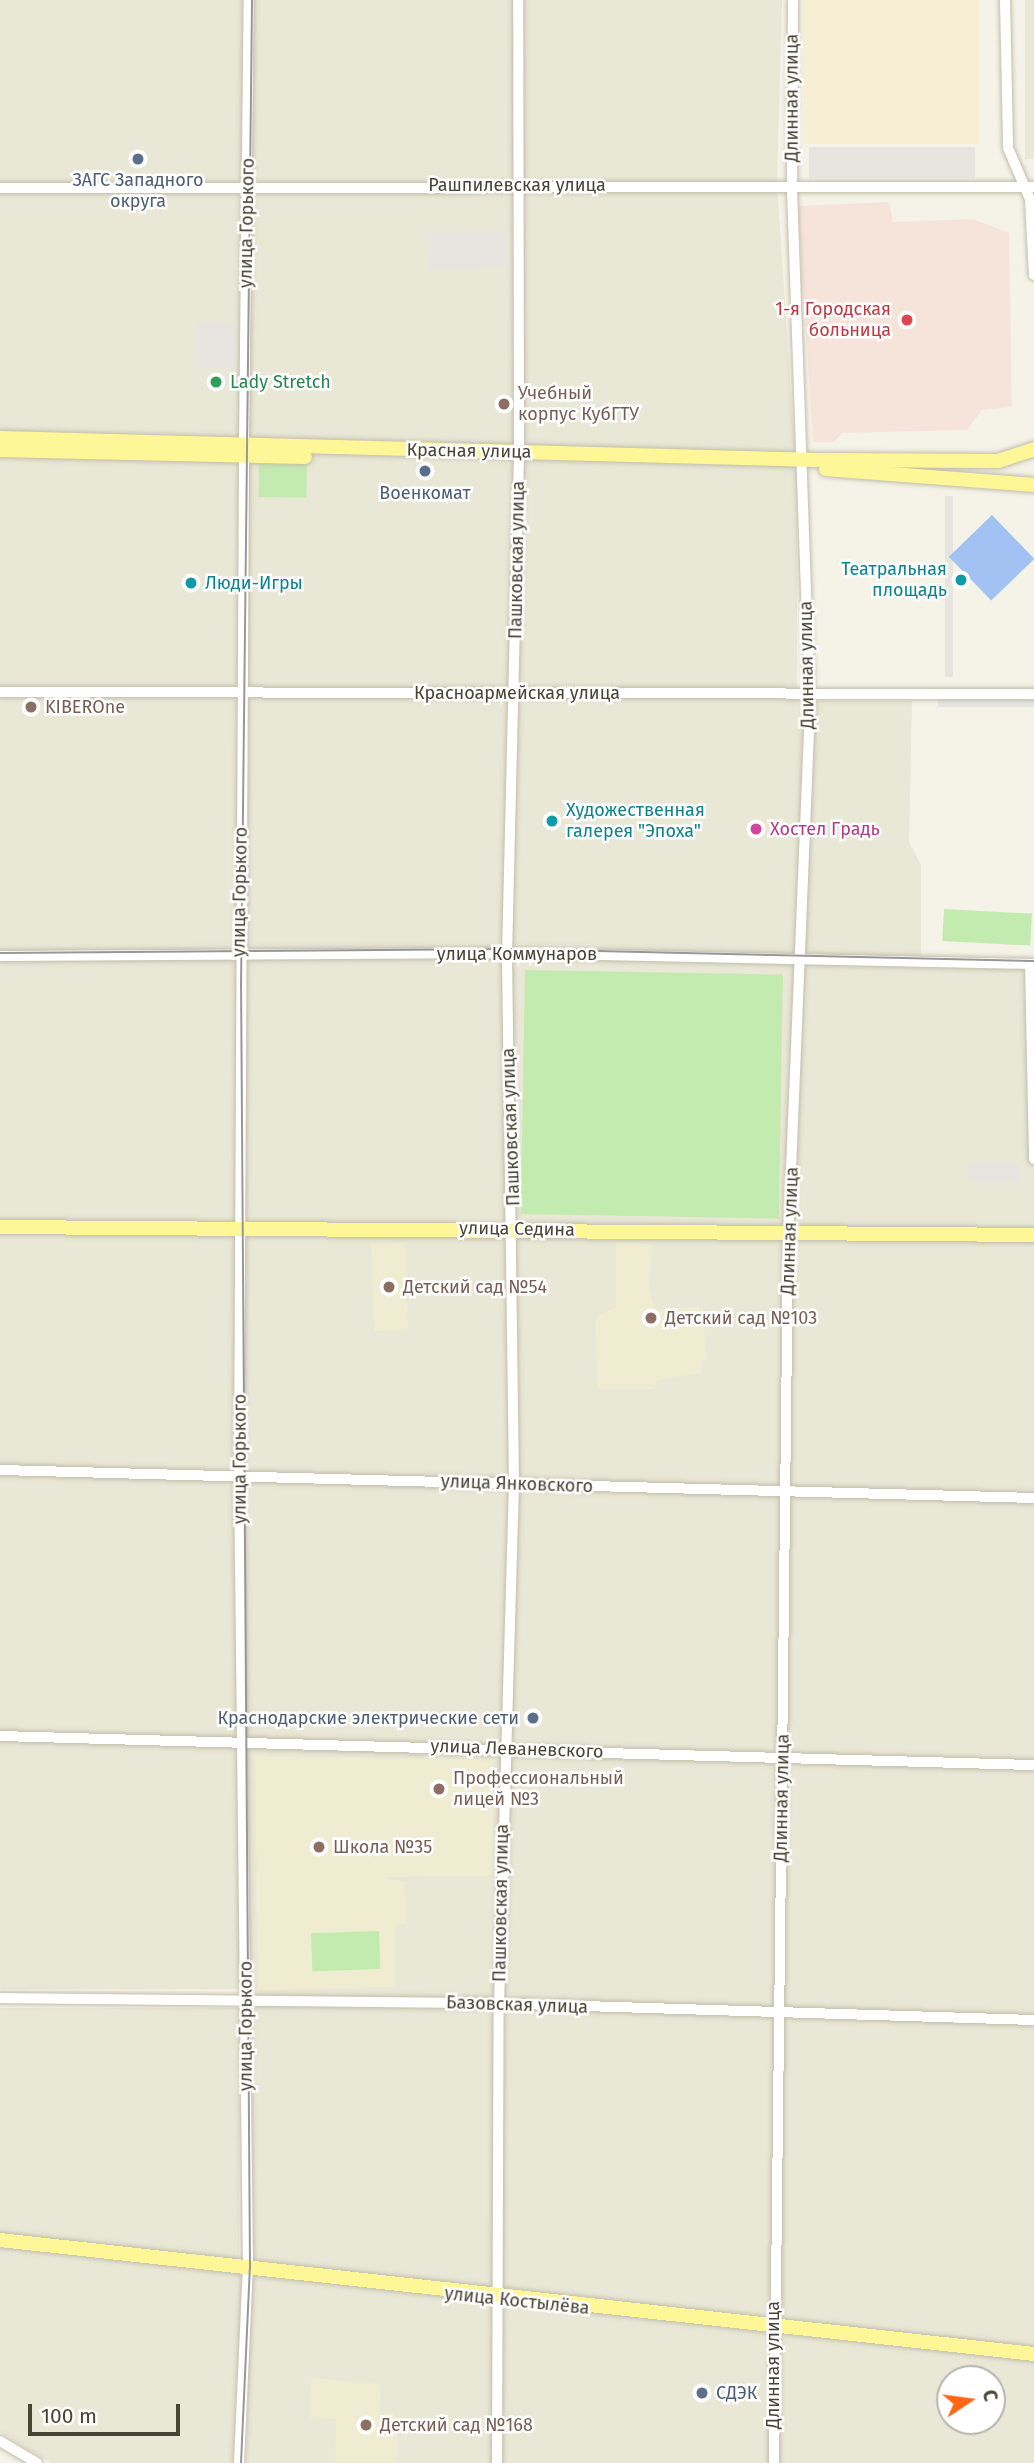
<!DOCTYPE html>
<html>
<head>
<meta charset="utf-8">
<style>
  body { margin:0 }
  #map { position:relative; width:1034px; height:2463px; overflow:hidden; background:#f5f3e8; font-family:"Fira Sans",sans-serif }
  div>[style] { position:absolute }
  .residential>* { inset:0; background:#e9e7d6; transform-origin:0 0 }
  .commercial>* { inset:0; background:#f7efd3; transform-origin:0 0 }
  .education>* { inset:0; background:#efecd1; transform-origin:0 0 }
  .medical>* { inset:0; background:#f6e4db }
  .green>* { inset:0; background:#c4ebaf; transform-origin:0 0 }
  .parking>* { inset:0; background:#e6e5e0; transform-origin:0 0 }
  .water>* { inset:0; background:#a2c2f4; transform-origin:0 0 }
  .roads { filter:drop-shadow(0 0 2px #c1beaa) drop-shadow(0 0 2px #c1beaa) }
  .minor>* { height:10px; margin:-5px; padding:0 5px; transform-origin:5px; border-radius:5px; background:#fff }
  .major>* { height:14px; margin:-7px; padding:0 7px; transform-origin:7px; border-radius:7px; background:#fff697 }
  .tram>* { height:2px; margin:-1px; padding:0 1px; transform-origin:1px; border-radius:1px; background:#979797 }
  .dots>* { width:19px; height:19px; translate:-50% -50%; box-sizing:border-box; border:4px solid #fff; border-radius:50% }
  span { translate:-50% -50%; white-space:nowrap; text-align:center; line-height:1.15; -webkit-text-stroke:5px #fff; paint-order:stroke }
  .street-label { font-size:18px; color:#494536 }
  .service-label { font-size:18px; color:#4e5e75 }
  .right { translate:-100% -50%; text-align:right }
  .left { translate:0 -50%; text-align:left }
  .health-label { font-size:18px; color:#be3a42 }
  .leisure-label { font-size:18px; color:#27864d }
  .education-label { font-size:18px; color:#785e54 }
  .culture-label { font-size:18px; color:#0d838f }
  .hotel-label { font-size:18px; color:#b23c85 }
  .north { position:absolute; left:936px; top:2365px; width:70px; height:70px; box-sizing:border-box; background:#fff; border:2px solid #b6b5af; border-radius:50%; rotate:77deg; font-size:19px; font-weight:700; line-height:28px; text-align:center; color:#494536 }
  .north::after { content:''; display:block; margin:auto; width:24px; height:32px; background:#ff6615; clip-path:polygon(50% 0,100% 100%,50% 72%,0 100%) }
  .scale { position:absolute; left:28px; top:2404px; width:152px; height:32px; box-sizing:border-box; border:4px solid #494536; border-top:0; padding-left:9px; font-size:21px; line-height:24px; white-space:nowrap; color:#494536; -webkit-text-stroke:5px #fff; paint-order:stroke }
</style>
</head>
<body>
<div id="map">
  <div class="residential">
    <i style="clip-path:polygon(evenodd,0 0,782px 0,777px 183px,797px 484px,797px 701px,912px 701px,909px 842px,921px 865px,921px 967px,1034px 968px,1034px 2463px,247px 2463px,254px 1989px,0 1989px,0 0,950px 2379px,992px 2379px,992px 2421px,950px 2421px,950px 2379px)"></i>
    <i style="left:1025px;top:0;width:9px;height:159px"></i>
    <i style="left:239px;top:2008px;width:253px;height:239px;rotate:90deg"></i>
    <i style="clip-path:polygon(0 2246px,242px 2274px,233px 2463px,51px 2463px,0 2432px)"></i>
  </div>
  <div class="commercial">
    <i style="left:803px;top:0;width:176px;height:144px"></i>
  </div>
  <div class="education">
    <i style="clip-path:polygon(616px 1242px,652px 1244px,649px 1286px,655px 1310px,703px 1306px,707px 1360px,701px 1361px,701px 1373px,657px 1380px,654px 1389px,598px 1389px,595px 1323px,598px 1315px,616px 1307px)"></i>
    <i style="left:405px;top:1243px;width:87px;height:34px;rotate:88deg"></i>
    <i style="clip-path:polygon(255px 1756px,494px 1760px,491px 1876px,383px 1877px,405px 1882px,406px 1923px,395px 1925px,395px 1987px,258px 1990px)"></i>
    <i style="clip-path:polygon(311px 2378px,381px 2384px,380px 2412px,394px 2413px,398px 2432px,397px 2463px,335px 2463px,336px 2419px,310px 2418px)"></i>
  </div>
  <div class="medical">
    <i style="clip-path:polygon(889px 202px,893px 222px,973px 219px,1009px 233px,1012px 407px,982px 410px,967px 430px,842px 433px,834px 442px,813px 442px,798px 206px)"></i>
  </div>
  <div class="green">
    <i style="left:259px;top:464px;width:48px;height:33px;rotate:1deg"></i>
    <i style="left:944px;top:909px;width:88px;height:32px;rotate:3deg"></i>
    <i style="left:525px;top:970px;width:258px;height:244px;rotate:1deg"></i>
    <i style="left:379px;top:1931px;width:38px;height:68px;rotate:88deg"></i>
  </div>
  <div class="parking">
    <i style="left:975px;top:147px;width:31px;height:166px;rotate:90deg"></i>
    <i style="left:506px;top:231px;width:35px;height:78px;rotate:88deg"></i>
    <i style="left:196px;top:322px;width:40px;height:45px"></i>
    <i style="left:945px;top:496px;width:8px;height:181px"></i>
    <i style="left:938px;top:700px;width:96px;height:7px"></i>
    <i style="left:1019px;top:1163px;width:18px;height:52px;rotate:90deg"></i>
  </div>
  <div class="water">
    <i style="left:992px;top:515px;width:61px;height:60px;rotate:46deg"></i>
  </div>
  <div class="roads">
    <div class="minor">
      <i style="left:1005px;top:0;width:148px;rotate:88.8deg"></i>
      <i style="left:1008px;top:148px;width:56px;rotate:66.7deg"></i>
      <i style="left:1030px;top:199px;width:76px;rotate:87deg"></i>
      <i style="left:0;top:188px;width:1034px;rotate:-0.06deg"></i>
      <i style="left:244px;top:445px;width:445px;rotate:-89.4deg"></i>
      <i style="left:0;top:692px;width:1034px;rotate:0.11deg"></i>
      <i style="left:0;top:956px;width:507px;rotate:-0.34deg"></i>
      <i style="left:507px;top:953px;width:527px;rotate:1.2deg"></i>
      <i style="left:1030px;top:964px;width:195px;rotate:88.8deg"></i>
      <i style="left:0;top:1470px;width:1034px;rotate:1.55deg"></i>
      <i style="left:0;top:1736px;width:1034px;rotate:1.61deg"></i>
      <i style="left:0;top:1998px;width:487px;rotate:0.6deg"></i>
      <i style="left:487px;top:2003px;width:547px;rotate:1.78deg"></i>
      <i style="left:0;top:2441px;width:43px;rotate:30.7deg"></i>
      <i style="left:239px;top:2463px;width:195px;rotate:-87.4deg"></i>
      <i style="left:248px;top:2268px;width:792px;rotate:-90.65deg"></i>
      <i style="left:239px;top:1476px;width:1020px;rotate:-89.72deg"></i>
      <i style="left:497px;top:2463px;width:459px;rotate:-89.8deg"></i>
      <i style="left:499px;top:2004px;width:520px;rotate:-88.35deg"></i>
      <i style="left:514px;top:1484px;width:528px;rotate:-90.76deg"></i>
      <i style="left:507px;top:956px;width:503px;rotate:-88.63deg"></i>
      <i style="left:519px;top:453px;width:453px;rotate:-90.1deg"></i>
      <i style="left:774px;top:2463px;width:1220px;rotate:-89.34deg"></i>
      <i style="left:788px;top:1243px;width:536px;rotate:-87.65deg"></i>
      <i style="left:810px;top:707px;width:518px;rotate:-91.99deg"></i>
      <i style="left:792px;top:189px;width:189px;rotate:-89.7deg"></i>
    </div>
    <div class="major">
      <i style="left:0;top:438px;width:818px;rotate:1.54deg"></i>
      <i style="left:818px;top:460px;width:180px;rotate:0.3deg"></i>
      <i style="left:998px;top:461px;width:38px;rotate:-18deg"></i>
      <i style="left:0;top:450px;width:305px;rotate:1.3deg"></i>
      <i style="left:826px;top:469px;width:209px;rotate:4.4deg"></i>
      <i style="left:0;top:1227px;width:1034px;rotate:0.44deg"></i>
      <i style="left:0;top:2240px;width:1040px;rotate:6.29deg"></i>
    </div>
  </div>
  <div class="tram">
    <i style="left:0;top:953px;width:507px;rotate:-0.45deg"></i>
    <i style="left:507px;top:949px;width:527px;rotate:1.3deg"></i>
    <i style="left:241px;top:2463px;width:195px;rotate:-87.4deg"></i>
    <i style="left:250px;top:2268px;width:1280px;rotate:-90.4deg"></i>
    <i style="left:241px;top:988px;width:988px;rotate:-89.36deg"></i>
  </div>
  <div class="dots">
    <i style="left:138px;top:159px;background:#5c6f8a"></i>
    <i style="left:907px;top:320px;background:#e0444e"></i>
    <i style="left:216px;top:382px;background:#2e9e5b"></i>
    <i style="left:504px;top:404px;background:#8d6e63"></i>
    <i style="left:425px;top:471px;background:#5c6f8a"></i>
    <i style="left:961px;top:580px;background:#0f9aa8"></i>
    <i style="left:191px;top:583px;background:#0f9aa8"></i>
    <i style="left:31px;top:707px;background:#8d6e63"></i>
    <i style="left:552px;top:821px;background:#0f9aa8"></i>
    <i style="left:756px;top:829px;background:#d1479c"></i>
    <i style="left:389px;top:1287px;background:#8d6e63"></i>
    <i style="left:651px;top:1318px;background:#8d6e63"></i>
    <i style="left:533px;top:1718px;background:#5c6f8a"></i>
    <i style="left:439px;top:1789px;background:#8d6e63"></i>
    <i style="left:319px;top:1847px;background:#8d6e63"></i>
    <i style="left:702px;top:2393px;background:#5c6f8a"></i>
    <i style="left:366px;top:2425px;background:#8d6e63"></i>
  </div>
  <div class="street-label">
    <span style="left:792px;top:98px;rotate:-90deg">Длинная улица</span>
    <span style="left:517px;top:185px">Рашпилевская улица</span>
    <span style="left:247px;top:223px;rotate:-89deg">улица Горького</span>
    <span style="left:469px;top:451px;rotate:1deg">Красная улица</span>
    <span style="left:517px;top:560px;rotate:-89deg">Пашковская улица</span>
    <span style="left:807px;top:665px;rotate:-91deg">Длинная улица</span>
    <span style="left:517px;top:693px">Красноармейская улица</span>
    <span style="left:240px;top:892px;rotate:-89deg">улица Горького</span>
    <span style="left:517px;top:954px">улица Коммунаров</span>
    <span style="left:511px;top:1127px;rotate:-92deg">Пашковская улица</span>
    <span style="left:517px;top:1229px;rotate:1deg">улица Седина</span>
    <span style="left:790px;top:1231px;rotate:-88deg">Длинная улица</span>
    <span style="left:240px;top:1459px;rotate:-90deg">улица Горького</span>
    <span style="left:517px;top:1484px;rotate:2deg">улица Янковского</span>
    <span style="left:517px;top:1749px;rotate:2deg">улица Леваневского</span>
    <span style="left:782px;top:1798px;rotate:-89deg">Длинная улица</span>
    <span style="left:501px;top:1903px;rotate:-89deg">Пашковская улица</span>
    <span style="left:517px;top:2005px;rotate:2deg">Базовская улица</span>
    <span style="left:246px;top:2026px;rotate:-90deg">улица Горького</span>
    <span style="left:517px;top:2301px;rotate:6deg">улица Костылёва</span>
    <span style="left:773px;top:2365px;rotate:-90deg">Длинная улица</span>
  </div>
  <div class="service-label">
    <span style="left:138px;top:191px">ЗАГС Западного<br>округа</span>
    <span style="left:425px;top:493px">Военкомат</span>
    <span class="right" style="left:519px;top:1718px">Краснодарские электрические сети</span>
    <span class="left" style="left:716px;top:2393px">СДЭК</span>
  </div>
  <div class="health-label">
    <span class="right" style="left:891px;top:320px">1-я Городская<br>больница</span>
  </div>
  <div class="leisure-label">
    <span class="left" style="left:230px;top:382px">Lady Stretch</span>
  </div>
  <div class="education-label">
    <span class="left" style="left:518px;top:404px">Учебный<br>корпус КубГТУ</span>
    <span class="left" style="left:45px;top:707px">KIBEROne</span>
    <span class="left" style="left:403px;top:1287px">Детский сад №54</span>
    <span class="left" style="left:665px;top:1318px">Детский сад №103</span>
    <span class="left" style="left:453px;top:1789px">Профессиональный<br>лицей №3</span>
    <span class="left" style="left:333px;top:1847px">Школа №35</span>
    <span class="left" style="left:380px;top:2425px">Детский сад №168</span>
  </div>
  <div class="culture-label">
    <span class="right" style="left:947px;top:580px">Театральная<br>площадь</span>
    <span class="left" style="left:205px;top:583px">Люди-Игры</span>
    <span class="left" style="left:566px;top:821px">Художественная<br>галерея "Эпоха"</span>
  </div>
  <div class="hotel-label">
    <span class="left" style="left:770px;top:829px">Хостел Градь</span>
  </div>
  <div class="north">С</div>
  <div class="scale">100 m</div>
</div>
</body>
</html>
